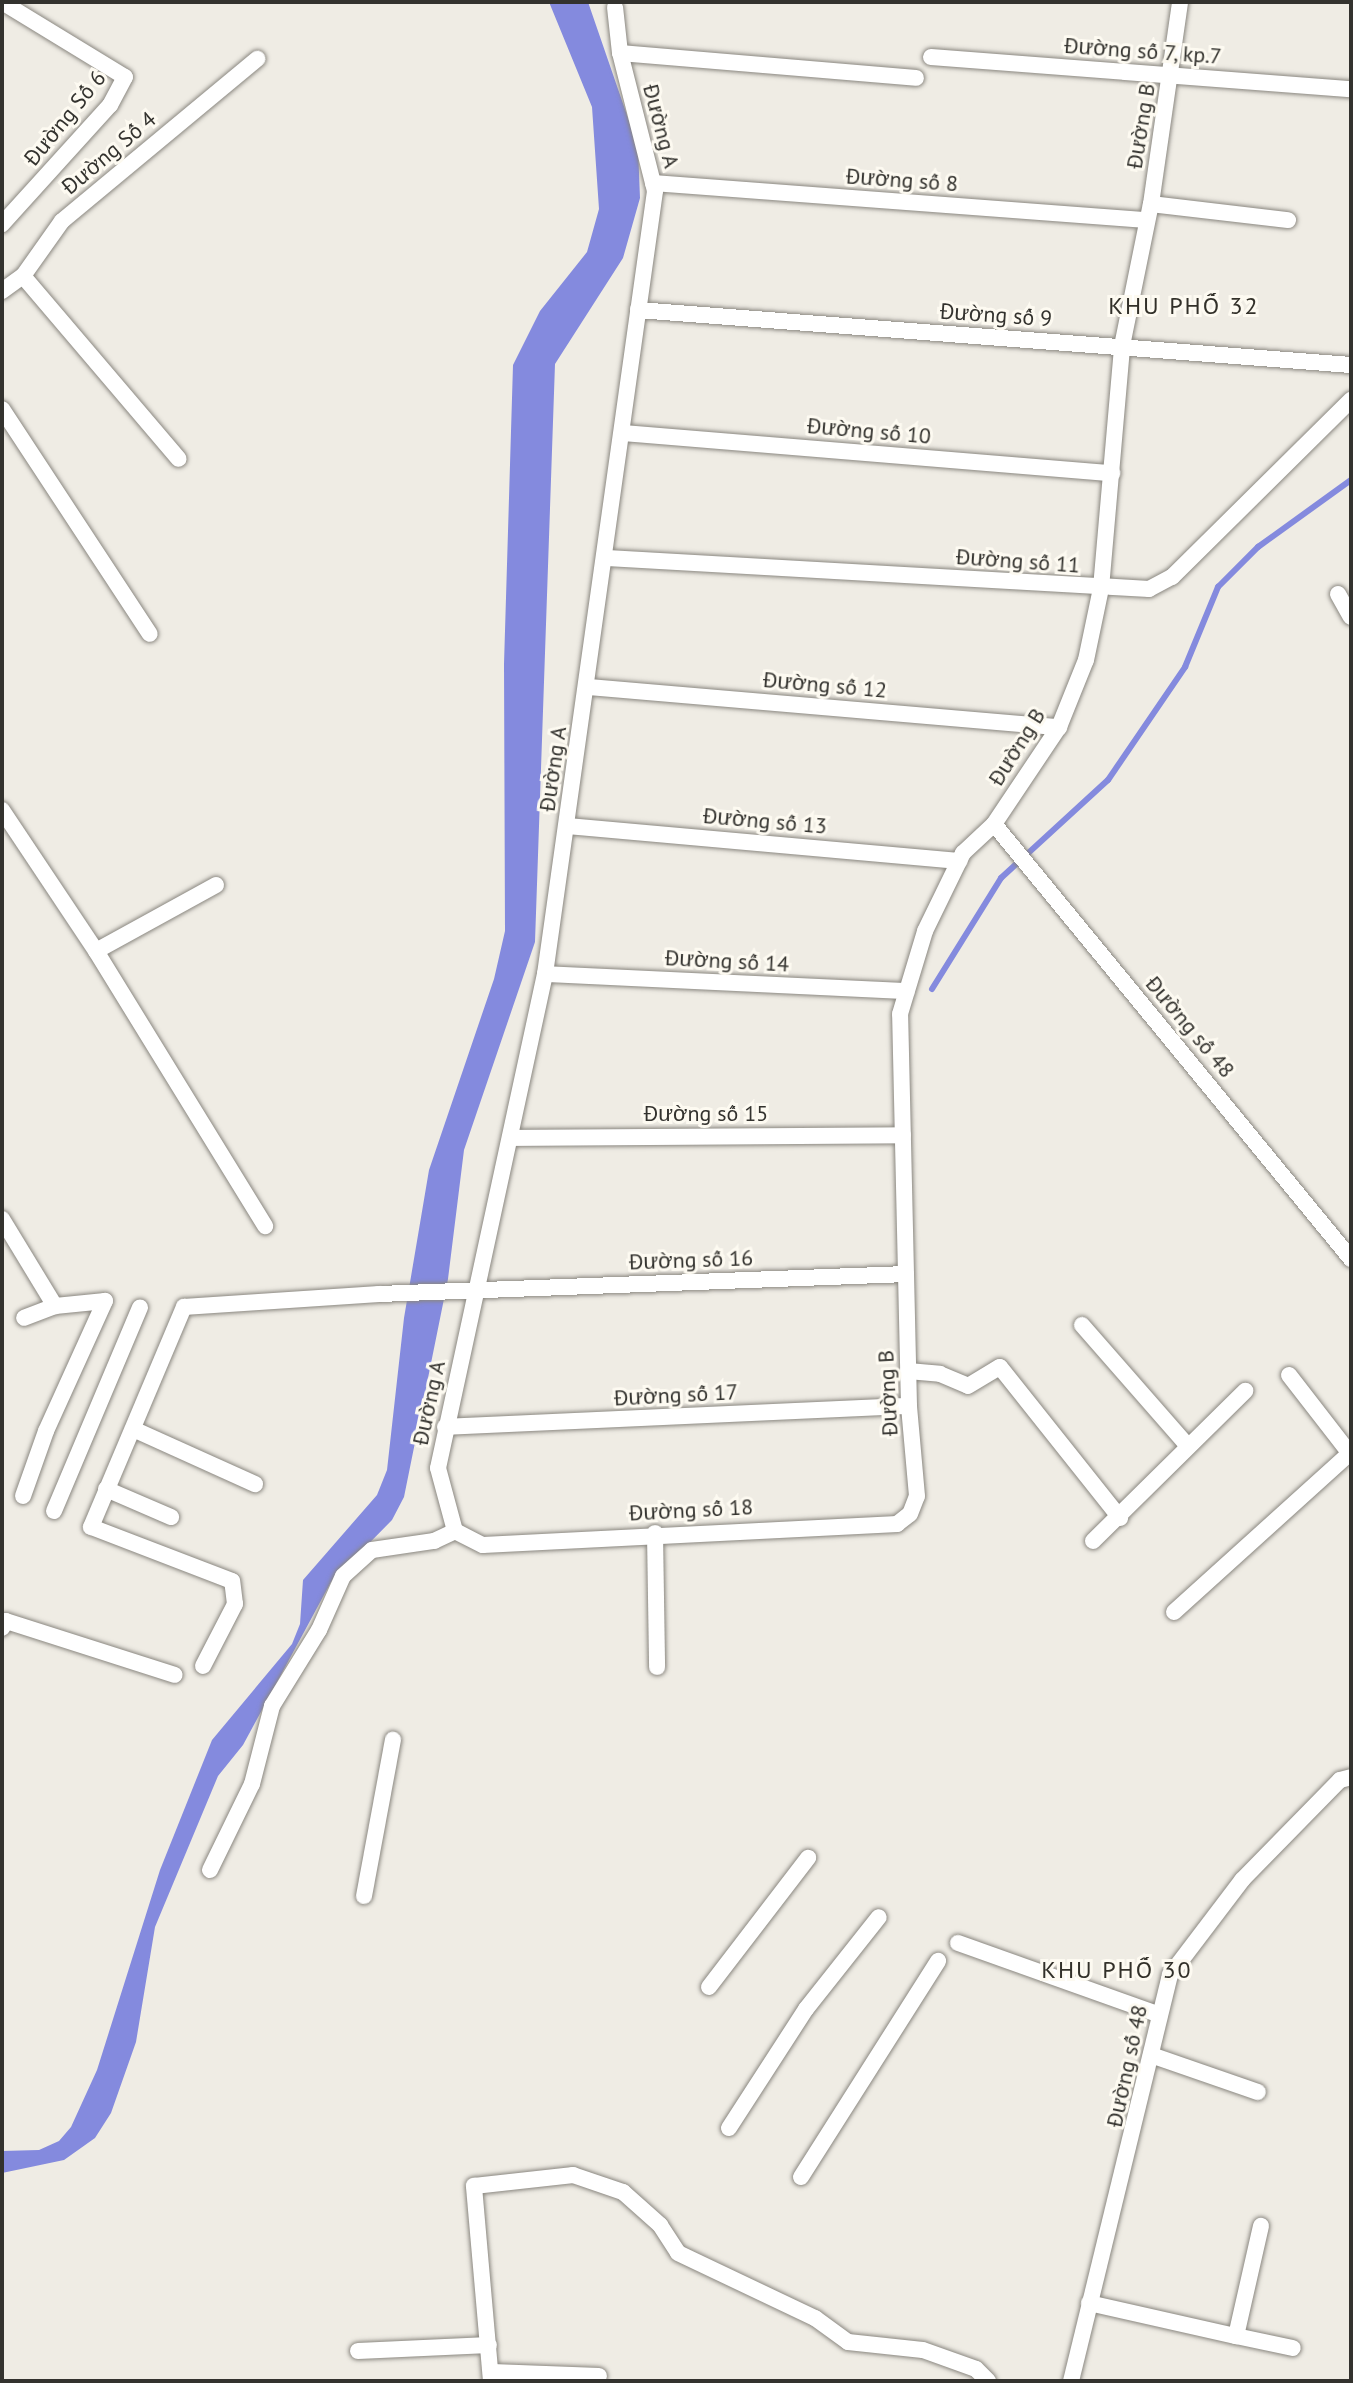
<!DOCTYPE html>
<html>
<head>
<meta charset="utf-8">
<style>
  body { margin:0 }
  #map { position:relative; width:1353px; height:2383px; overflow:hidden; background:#efece4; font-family:"PT Sans",sans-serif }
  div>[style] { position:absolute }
  .water>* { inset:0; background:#848ade }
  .stream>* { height:6px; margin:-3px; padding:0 3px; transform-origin:3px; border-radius:3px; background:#848ade }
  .roads { filter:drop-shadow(0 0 2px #8a8780) drop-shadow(0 0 2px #8a8780) }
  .street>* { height:16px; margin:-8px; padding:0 8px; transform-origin:8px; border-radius:8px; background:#fff }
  span { translate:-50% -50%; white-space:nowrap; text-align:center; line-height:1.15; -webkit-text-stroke:6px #fdfaf1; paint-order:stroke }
  .street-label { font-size:22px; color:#33322e }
  .neighbourhood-label { font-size:24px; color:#323029; letter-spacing:2px }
  .frame { position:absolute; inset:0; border:4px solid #33322e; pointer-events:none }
</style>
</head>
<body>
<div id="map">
  <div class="water">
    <i style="clip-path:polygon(549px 2px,588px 2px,638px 147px,640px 198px,623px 258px,555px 364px,535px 942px,464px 1150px,448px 1279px,404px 1497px,392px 1520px,331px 1582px,243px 1745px,218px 1776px,155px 1927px,136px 2042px,111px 2113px,95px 2138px,64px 2160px,2px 2173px,2px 2151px,39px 2150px,59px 2141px,71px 2127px,97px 2070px,160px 1870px,212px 1740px,292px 1644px,300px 1624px,303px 1580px,377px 1495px,387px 1470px,404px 1318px,429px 1170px,494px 979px,505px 931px,504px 664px,513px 365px,540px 311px,587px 252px,599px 209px,592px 107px)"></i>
  </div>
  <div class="stream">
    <i style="left:932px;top:989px;width:131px;rotate:-58.1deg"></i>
    <i style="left:1001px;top:878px;width:145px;rotate:-42.5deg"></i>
    <i style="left:1108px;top:780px;width:137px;rotate:-55.7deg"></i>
    <i style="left:1185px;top:667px;width:87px;rotate:-67.6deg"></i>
    <i style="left:1218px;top:587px;width:57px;rotate:-45deg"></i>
    <i style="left:1258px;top:547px;width:115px;rotate:-35.8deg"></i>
  </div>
  <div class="roads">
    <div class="street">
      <i style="left:2px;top:2px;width:144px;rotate:31.4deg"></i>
      <i style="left:125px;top:77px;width:32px;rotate:118deg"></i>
      <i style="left:110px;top:105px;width:161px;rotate:132.2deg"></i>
      <i style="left:620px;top:53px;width:297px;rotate:4.8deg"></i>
      <i style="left:931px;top:57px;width:421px;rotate:4.4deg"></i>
      <i style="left:653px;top:183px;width:495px;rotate:4.3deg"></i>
      <i style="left:1151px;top:204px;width:138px;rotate:6.7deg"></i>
      <i style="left:23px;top:276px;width:240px;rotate:49.6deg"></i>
      <i style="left:2px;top:291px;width:26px;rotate:-36deg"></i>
      <i style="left:23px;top:276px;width:67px;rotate:-54.7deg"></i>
      <i style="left:62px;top:221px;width:254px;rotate:-39.7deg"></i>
      <i style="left:638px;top:310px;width:715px;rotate:4.41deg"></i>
      <i style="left:2px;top:409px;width:269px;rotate:56.7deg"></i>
      <i style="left:622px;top:433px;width:492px;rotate:4.7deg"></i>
      <i style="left:607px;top:558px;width:543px;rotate:3.27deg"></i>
      <i style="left:1149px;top:589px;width:26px;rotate:-28deg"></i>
      <i style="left:1172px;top:577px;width:252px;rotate:-44.7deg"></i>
      <i style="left:1338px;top:594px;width:26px;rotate:61deg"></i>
      <i style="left:588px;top:687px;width:473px;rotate:4.9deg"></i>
      <i style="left:2px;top:810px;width:169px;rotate:56.3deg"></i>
      <i style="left:96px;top:951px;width:323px;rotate:58.4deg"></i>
      <i style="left:994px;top:824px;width:563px;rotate:50.62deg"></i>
      <i style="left:567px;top:826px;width:394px;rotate:5.1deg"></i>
      <i style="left:96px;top:951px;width:137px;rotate:-28.8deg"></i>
      <i style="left:545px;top:974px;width:362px;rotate:2.7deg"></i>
      <i style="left:510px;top:1138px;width:393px;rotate:-0.4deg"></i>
      <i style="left:2px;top:1219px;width:102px;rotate:58.7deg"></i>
      <i style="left:1082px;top:1325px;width:159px;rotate:48.8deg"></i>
      <i style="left:908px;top:1371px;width:32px;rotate:5deg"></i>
      <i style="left:940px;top:1374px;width:30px;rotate:23deg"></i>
      <i style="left:968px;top:1386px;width:37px;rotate:-31deg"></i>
      <i style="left:1000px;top:1367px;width:193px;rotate:51.5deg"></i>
      <i style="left:1289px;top:1375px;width:101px;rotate:52.2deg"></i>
      <i style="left:445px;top:1427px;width:464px;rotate:-2.6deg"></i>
      <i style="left:133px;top:1429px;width:134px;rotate:24.3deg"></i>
      <i style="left:106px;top:1489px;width:71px;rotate:23.3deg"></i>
      <i style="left:23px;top:1496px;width:69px;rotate:-70.5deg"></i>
      <i style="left:46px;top:1431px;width:143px;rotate:-65.6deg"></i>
      <i style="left:105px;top:1301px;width:50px;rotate:174.3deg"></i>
      <i style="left:55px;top:1306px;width:33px;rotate:159deg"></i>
      <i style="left:54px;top:1511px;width:221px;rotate:-67.1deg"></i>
      <i style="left:455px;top:1531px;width:31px;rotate:27deg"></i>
      <i style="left:483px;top:1545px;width:415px;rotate:-2.9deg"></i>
      <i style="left:897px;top:1524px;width:16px;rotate:-38deg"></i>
      <i style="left:910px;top:1514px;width:19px;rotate:-69deg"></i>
      <i style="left:917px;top:1496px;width:90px;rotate:-95.1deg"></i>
      <i style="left:909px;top:1406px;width:392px;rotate:-91.3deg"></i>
      <i style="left:900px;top:1014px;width:87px;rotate:-73.2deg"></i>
      <i style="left:925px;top:931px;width:87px;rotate:-64deg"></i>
      <i style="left:963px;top:853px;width:42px;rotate:-43.1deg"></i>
      <i style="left:994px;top:824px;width:117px;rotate:-56.2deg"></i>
      <i style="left:1059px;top:727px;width:72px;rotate:-68.1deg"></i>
      <i style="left:1086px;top:660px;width:74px;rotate:-78.2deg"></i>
      <i style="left:1101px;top:588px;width:243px;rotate:-85deg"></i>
      <i style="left:1122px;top:346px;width:145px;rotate:-78.5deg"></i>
      <i style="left:1151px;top:204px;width:204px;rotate:-81.8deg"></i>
      <i style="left:455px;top:1531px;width:65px;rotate:-105.1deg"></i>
      <i style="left:438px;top:1468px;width:505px;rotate:-77.78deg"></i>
      <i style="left:545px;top:974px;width:791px;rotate:-82deg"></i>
      <i style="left:655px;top:191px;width:142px;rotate:-104.2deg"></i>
      <i style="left:620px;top:53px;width:46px;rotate:-96.2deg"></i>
      <i style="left:655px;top:1533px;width:134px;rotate:89.1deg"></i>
      <i style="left:1093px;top:1541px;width:214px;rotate:-44.6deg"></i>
      <i style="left:1174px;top:1612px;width:237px;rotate:-42.1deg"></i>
      <i style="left:2px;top:1628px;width:8px;rotate:-60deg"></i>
      <i style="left:6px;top:1621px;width:177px;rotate:17.7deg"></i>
      <i style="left:203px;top:1666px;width:70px;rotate:-62.7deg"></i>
      <i style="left:235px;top:1604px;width:23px;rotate:-97deg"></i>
      <i style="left:232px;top:1581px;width:151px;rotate:-159deg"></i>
      <i style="left:91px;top:1527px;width:239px;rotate:-67.1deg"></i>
      <i style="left:184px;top:1307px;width:195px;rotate:-3.8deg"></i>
      <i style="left:379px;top:1294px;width:527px;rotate:-2.17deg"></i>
      <i style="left:210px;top:1870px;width:96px;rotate:-64deg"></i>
      <i style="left:252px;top:1784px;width:81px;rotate:-75.6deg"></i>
      <i style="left:272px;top:1706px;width:89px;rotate:-58.3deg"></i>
      <i style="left:319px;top:1630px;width:59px;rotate:-66deg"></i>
      <i style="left:343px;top:1576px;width:39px;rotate:-42deg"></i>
      <i style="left:372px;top:1550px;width:63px;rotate:-8.3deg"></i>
      <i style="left:434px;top:1541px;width:23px;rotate:-25deg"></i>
      <i style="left:364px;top:1896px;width:159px;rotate:-79.5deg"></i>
      <i style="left:958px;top:1943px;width:214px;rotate:19.6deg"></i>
      <i style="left:709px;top:1987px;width:163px;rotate:-52.5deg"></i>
      <i style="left:1151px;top:2055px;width:113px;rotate:19.1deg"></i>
      <i style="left:729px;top:2128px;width:142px;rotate:-57.1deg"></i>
      <i style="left:806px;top:2009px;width:117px;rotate:-51.6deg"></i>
      <i style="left:801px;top:2177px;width:256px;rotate:-57.6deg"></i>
      <i style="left:1089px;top:2303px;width:151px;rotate:12.7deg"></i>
      <i style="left:1236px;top:2336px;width:113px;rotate:-77.2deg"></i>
      <i style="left:1236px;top:2336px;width:58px;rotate:11.9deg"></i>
      <i style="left:358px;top:2351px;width:131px;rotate:-2.6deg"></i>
      <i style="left:492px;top:2372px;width:107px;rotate:2.1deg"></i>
      <i style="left:491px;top:2381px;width:196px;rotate:-95deg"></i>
      <i style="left:474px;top:2186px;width:100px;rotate:-6.3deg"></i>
      <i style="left:573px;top:2175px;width:53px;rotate:18.8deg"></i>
      <i style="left:623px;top:2192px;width:50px;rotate:41.7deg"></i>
      <i style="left:660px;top:2225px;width:33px;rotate:57deg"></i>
      <i style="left:678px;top:2253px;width:152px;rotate:25.4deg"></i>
      <i style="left:815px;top:2318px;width:41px;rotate:36deg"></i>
      <i style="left:848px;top:2342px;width:75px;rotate:6.1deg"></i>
      <i style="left:923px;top:2350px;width:56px;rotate:19.7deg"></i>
      <i style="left:976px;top:2369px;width:17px;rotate:45deg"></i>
      <i style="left:1071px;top:2381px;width:418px;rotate:-76.3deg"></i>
      <i style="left:1170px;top:1975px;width:119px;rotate:-52.8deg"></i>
      <i style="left:1242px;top:1880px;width:140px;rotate:-45.6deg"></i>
      <i style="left:1340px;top:1780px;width:11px;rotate:-15deg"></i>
    </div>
  </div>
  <div class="street-label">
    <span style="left:1143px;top:51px;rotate:4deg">Đường số 7, kp.7</span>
    <span style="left:65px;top:118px;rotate:-51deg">Đường Số 6</span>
    <span style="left:661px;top:126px;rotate:75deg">Đường A</span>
    <span style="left:1141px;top:126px;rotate:-81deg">Đường B</span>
    <span style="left:109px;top:153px;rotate:-40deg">Đường Số 4</span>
    <span style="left:902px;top:180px;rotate:4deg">Đường số 8</span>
    <span style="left:996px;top:315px;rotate:4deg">Đường số 9</span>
    <span style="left:869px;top:431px;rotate:5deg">Đường số 10</span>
    <span style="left:1018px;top:561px;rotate:4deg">Đường số 11</span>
    <span style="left:825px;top:685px;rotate:5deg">Đường số 12</span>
    <span style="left:1017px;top:747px;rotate:-58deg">Đường B</span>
    <span style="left:553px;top:769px;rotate:-82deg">Đường A</span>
    <span style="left:765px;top:821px;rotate:5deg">Đường số 13</span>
    <span style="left:727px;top:961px;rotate:3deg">Đường số 14</span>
    <span style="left:1190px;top:1027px;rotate:50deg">Đường số 48</span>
    <span style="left:706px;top:1114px">Đường số 15</span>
    <span style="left:691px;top:1260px;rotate:-2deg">Đường số 16</span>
    <span style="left:888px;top:1393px;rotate:-93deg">Đường B</span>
    <span style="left:676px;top:1395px;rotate:-3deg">Đường số 17</span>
    <span style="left:429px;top:1403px;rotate:-78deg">Đường A</span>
    <span style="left:691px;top:1510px;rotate:-3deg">Đường số 18</span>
    <span style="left:1127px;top:2066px;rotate:-78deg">Đường số 48</span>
  </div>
  <div class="neighbourhood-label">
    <span style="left:1184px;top:306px">KHU PHỐ 32</span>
    <span style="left:1117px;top:1970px">KHU PHỐ 30</span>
  </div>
  <div class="frame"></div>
</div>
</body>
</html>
